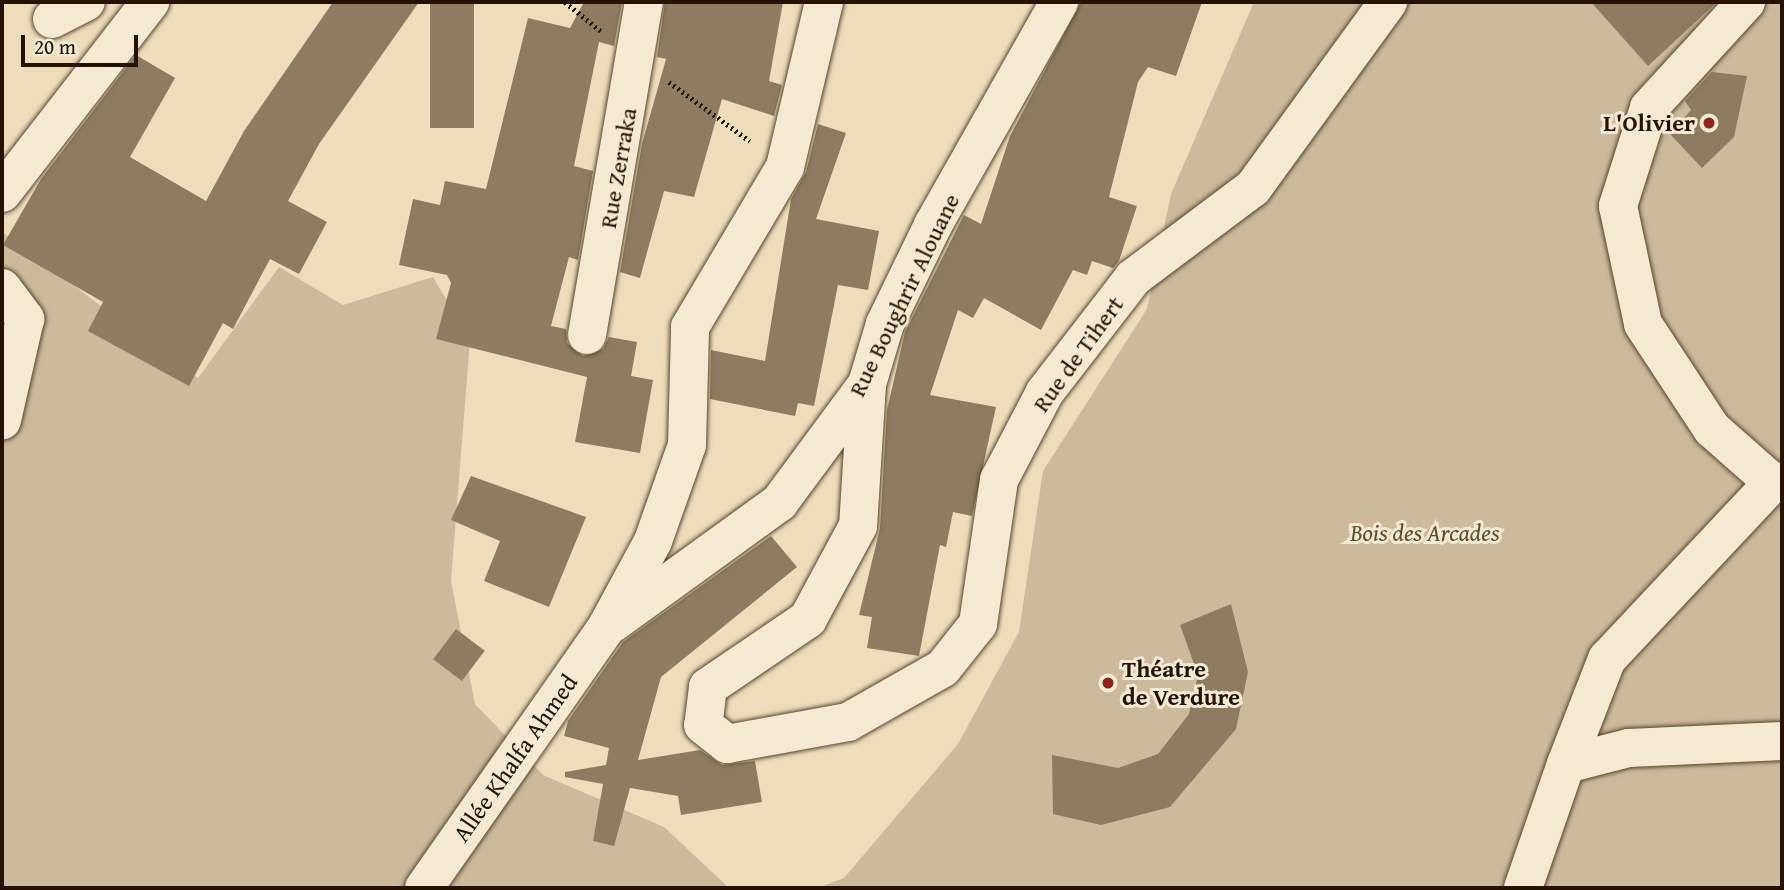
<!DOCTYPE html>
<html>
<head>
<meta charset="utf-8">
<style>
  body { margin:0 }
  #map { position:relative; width:1784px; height:890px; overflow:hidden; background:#eeddb9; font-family:"Gentium Book Plus",serif }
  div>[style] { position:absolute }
  .green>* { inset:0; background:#ccba9a }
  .building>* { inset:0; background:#8e7c60; transform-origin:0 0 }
  .path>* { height:4.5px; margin-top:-2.25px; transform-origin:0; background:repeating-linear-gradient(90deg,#251200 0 2px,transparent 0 5.5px) }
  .roads { filter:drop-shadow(0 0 2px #57452e) drop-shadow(0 0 2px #57452e) }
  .minor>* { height:38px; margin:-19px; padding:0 19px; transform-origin:19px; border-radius:19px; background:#f4e9d2 }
  .dots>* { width:19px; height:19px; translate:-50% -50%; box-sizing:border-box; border:4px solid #f4e9d2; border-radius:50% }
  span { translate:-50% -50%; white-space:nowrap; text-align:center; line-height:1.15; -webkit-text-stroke:6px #f4e9d2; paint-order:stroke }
  .poi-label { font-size:24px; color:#251200; font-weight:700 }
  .right { translate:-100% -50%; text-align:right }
  .left { translate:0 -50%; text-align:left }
  .street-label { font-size:24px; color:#251200 }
  .park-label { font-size:24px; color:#5f4d36; font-style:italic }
  .frame { position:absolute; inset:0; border:4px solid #251200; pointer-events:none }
  .scale { position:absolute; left:21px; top:35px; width:117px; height:32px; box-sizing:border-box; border:4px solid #251200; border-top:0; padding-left:9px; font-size:21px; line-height:24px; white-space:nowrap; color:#251200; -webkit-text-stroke:5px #f4e9d2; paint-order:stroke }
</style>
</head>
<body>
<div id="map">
  <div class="green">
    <i style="clip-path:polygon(1254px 2px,1782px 2px,1782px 888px,818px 888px,844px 878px,958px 744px,1019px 632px,1043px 471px,1147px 309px,1171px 194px)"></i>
    <i style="clip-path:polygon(2px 232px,198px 378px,279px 267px,343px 305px,433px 277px,470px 340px,451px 581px,475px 704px,543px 775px,664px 827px,729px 888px,2px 888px)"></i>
  </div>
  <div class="building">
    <i style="clip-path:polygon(333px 2px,419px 2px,319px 144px,288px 201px,327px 222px,299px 274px,270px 259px,233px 329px,223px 323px,189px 386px,88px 331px,103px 302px,3px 245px,41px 179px,136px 55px,175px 78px,130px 157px,206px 201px,244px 131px)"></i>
    <i style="left:430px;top:2px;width:44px;height:126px"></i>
    <i style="clip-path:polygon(584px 2px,622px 2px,614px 46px,599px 42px,574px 166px,593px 171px,578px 260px,569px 257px,551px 326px,566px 329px,567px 343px,583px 356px,603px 349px,609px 337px,637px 342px,631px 376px,653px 380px,640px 453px,575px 442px,587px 377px,436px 339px,451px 283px,447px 275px,399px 265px,413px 199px,440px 205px,445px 181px,486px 189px,528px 18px,570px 28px)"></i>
    <i style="clip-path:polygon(665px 2px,783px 2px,769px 81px,782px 85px,774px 116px,722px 99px,694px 197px,664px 191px,640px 278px,620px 272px,642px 144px,666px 59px,657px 57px)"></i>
    <i style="clip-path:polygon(1081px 2px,1202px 2px,1176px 76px,1148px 67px,1138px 82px,1109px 197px,1137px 206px,1119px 261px,1113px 268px,1092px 261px,1087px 275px,1073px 270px,1041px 330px,984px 298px,973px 318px,958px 310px,930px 395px,996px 407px,972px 516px,953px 512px,946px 547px,940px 545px,919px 656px,867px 648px,872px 617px,859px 615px,880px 528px,887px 410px,905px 332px,964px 215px,981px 224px,1010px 136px)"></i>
    <i style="clip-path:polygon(1591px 2px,1717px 2px,1648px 66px)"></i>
    <i style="clip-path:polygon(1712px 72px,1747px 76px,1734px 137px,1702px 168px,1670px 134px,1691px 110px,1685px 101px)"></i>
    <i style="clip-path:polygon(818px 124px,846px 133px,816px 219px,879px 231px,868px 290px,838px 285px,814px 406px,798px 403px,795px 416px,710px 399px,711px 350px,765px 361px,791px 199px,806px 172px)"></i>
    <i style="clip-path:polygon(471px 476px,586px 517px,549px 607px,484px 581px,500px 541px,451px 520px)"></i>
    <i style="clip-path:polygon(771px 536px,797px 567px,661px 677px,638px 760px,700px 750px,722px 765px,755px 761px,762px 802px,681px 815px,678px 796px,630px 788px,614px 846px,593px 841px,603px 784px,565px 777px,565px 772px,606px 765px,609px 748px,564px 736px,568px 721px,623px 642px)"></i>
    <i style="clip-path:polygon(1231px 604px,1248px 672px,1236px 729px,1170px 807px,1101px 825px,1053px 814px,1052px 755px,1118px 768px,1158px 754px,1189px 714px,1198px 675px,1180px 625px)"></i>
    <i style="left:456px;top:629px;width:36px;height:38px;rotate:37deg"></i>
  </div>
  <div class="path">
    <i style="left:565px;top:2px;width:46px;rotate:38.9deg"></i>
    <i style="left:669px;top:82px;width:100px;rotate:36.1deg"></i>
  </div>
  <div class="roads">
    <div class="minor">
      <i style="left:1746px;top:2px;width:144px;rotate:132.5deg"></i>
      <i style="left:1649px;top:108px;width:103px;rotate:107.6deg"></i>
      <i style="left:1618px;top:206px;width:121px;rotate:78deg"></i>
      <i style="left:1643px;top:324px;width:126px;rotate:56.7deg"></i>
      <i style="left:1712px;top:429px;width:79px;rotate:41.4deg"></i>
      <i style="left:1771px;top:481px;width:11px;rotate:5deg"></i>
      <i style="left:52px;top:19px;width:38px;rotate:-27deg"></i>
      <i style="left:2px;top:193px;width:242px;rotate:-52.2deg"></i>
      <i style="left:2px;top:288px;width:39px;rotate:53deg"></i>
      <i style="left:25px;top:319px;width:104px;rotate:102.8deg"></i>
      <i style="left:587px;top:335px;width:338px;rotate:-80.3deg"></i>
      <i style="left:867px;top:384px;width:142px;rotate:93.6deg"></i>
      <i style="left:858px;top:526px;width:106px;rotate:118.3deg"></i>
      <i style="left:808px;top:619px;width:121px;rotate:145.8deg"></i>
      <i style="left:708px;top:687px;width:38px;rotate:97deg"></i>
      <i style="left:703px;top:725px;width:31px;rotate:38deg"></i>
      <i style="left:727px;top:744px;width:123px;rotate:-10.3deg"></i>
      <i style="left:848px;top:722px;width:109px;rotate:-29.6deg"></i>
      <i style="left:943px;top:668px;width:56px;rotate:-51.5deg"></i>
      <i style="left:978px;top:624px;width:146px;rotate:-81.7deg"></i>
      <i style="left:999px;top:480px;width:99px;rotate:-62.4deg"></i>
      <i style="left:1045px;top:392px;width:144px;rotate:-52.3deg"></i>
      <i style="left:1133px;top:278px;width:150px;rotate:-36.9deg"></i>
      <i style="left:1253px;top:188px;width:230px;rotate:-54deg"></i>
      <i style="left:613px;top:623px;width:205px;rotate:-35.9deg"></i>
      <i style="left:779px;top:503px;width:148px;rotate:-53.5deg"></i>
      <i style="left:867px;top:384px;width:63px;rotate:-73.3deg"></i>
      <i style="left:885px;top:324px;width:110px;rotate:-64.1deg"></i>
      <i style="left:933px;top:225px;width:256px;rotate:-60.5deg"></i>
      <i style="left:1566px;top:764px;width:113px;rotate:-68.7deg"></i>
      <i style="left:1607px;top:659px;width:244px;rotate:-46.8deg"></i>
      <i style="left:424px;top:888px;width:317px;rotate:-55deg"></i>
      <i style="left:606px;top:628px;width:99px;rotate:-61.6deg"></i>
      <i style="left:653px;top:541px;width:102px;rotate:-70.5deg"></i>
      <i style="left:687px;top:445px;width:118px;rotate:-88.5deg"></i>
      <i style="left:690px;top:327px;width:186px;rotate:-59.3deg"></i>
      <i style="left:785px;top:167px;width:170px;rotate:-76.7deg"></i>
      <i style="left:1523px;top:888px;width:131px;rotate:-70.9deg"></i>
      <i style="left:1566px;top:764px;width:65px;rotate:-14.3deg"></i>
      <i style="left:1629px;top:748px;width:153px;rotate:-2.6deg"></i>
    </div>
  </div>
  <div class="dots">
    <i style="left:1709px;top:123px;background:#8f2418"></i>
    <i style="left:1108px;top:683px;background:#8f2418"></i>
  </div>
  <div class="poi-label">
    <span class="right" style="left:1695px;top:123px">L'Olivier</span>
    <span class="left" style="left:1122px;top:683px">Théatre<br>de Verdure</span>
  </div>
  <div class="street-label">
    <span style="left:618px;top:168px;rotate:-80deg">Rue Zerraka</span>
    <span style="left:904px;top:295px;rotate:-64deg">Rue Boughrir Alouane</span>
    <span style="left:1078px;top:354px;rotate:-54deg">Rue de Tihert</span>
    <span style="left:515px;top:758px;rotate:-55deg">Allée Khalfa Ahmed</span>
  </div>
  <div class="park-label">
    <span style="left:1425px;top:533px">Bois des Arcades</span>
  </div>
  <div class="frame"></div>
  <div class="scale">20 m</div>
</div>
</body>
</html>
